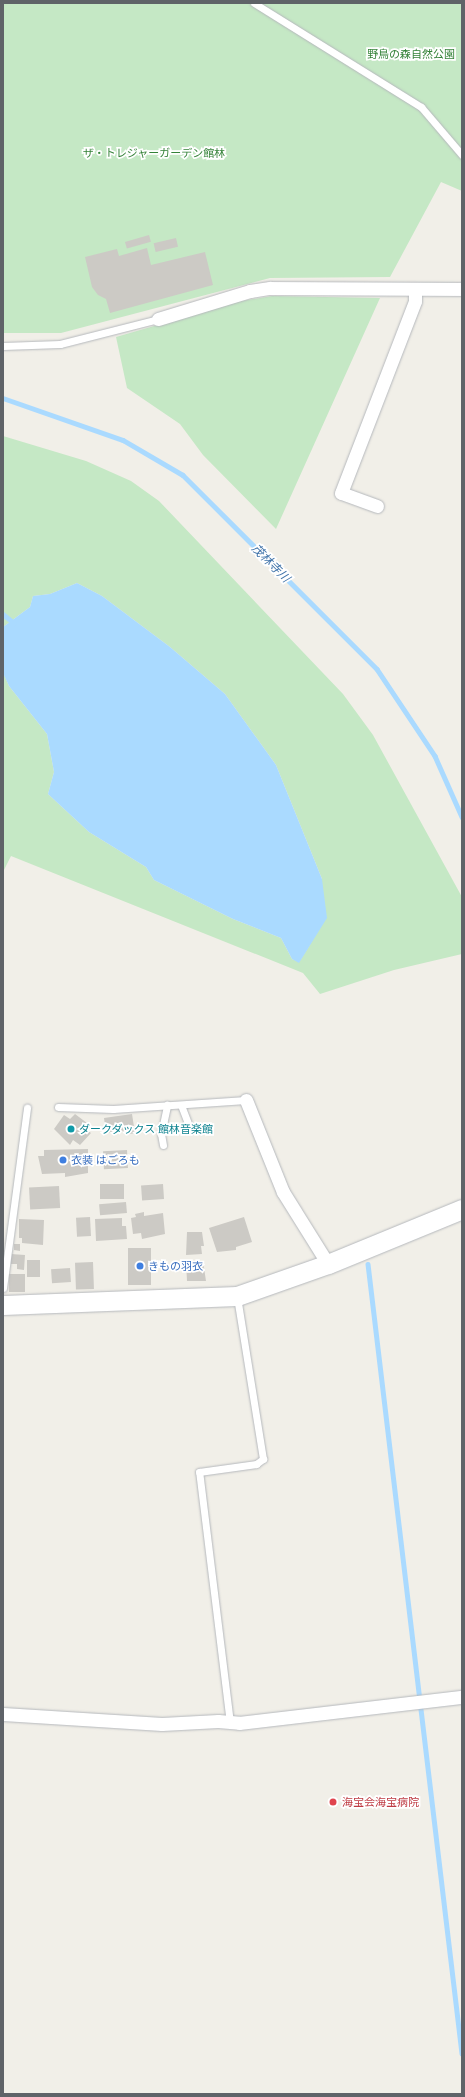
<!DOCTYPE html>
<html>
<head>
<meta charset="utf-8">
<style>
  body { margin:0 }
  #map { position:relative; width:465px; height:2097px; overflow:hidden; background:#f1efe8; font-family:"Golos Text","Noto Sans JP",sans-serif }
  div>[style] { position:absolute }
  .green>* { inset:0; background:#c5e8c5 }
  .water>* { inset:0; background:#aadaff }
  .stream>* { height:4.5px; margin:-2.25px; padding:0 2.25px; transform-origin:2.25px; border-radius:2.25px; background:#aadaff }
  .building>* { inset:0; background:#cccac5; transform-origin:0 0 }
  .roads { filter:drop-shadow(0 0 1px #b5b8bc) drop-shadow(0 0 1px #b5b8bc) }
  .lane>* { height:7px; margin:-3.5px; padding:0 3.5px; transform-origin:3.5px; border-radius:3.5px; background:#fff }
  .street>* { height:13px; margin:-6.5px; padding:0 6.5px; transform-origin:6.5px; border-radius:6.5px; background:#fff }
  .secondary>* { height:19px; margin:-9.5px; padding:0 9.5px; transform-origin:9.5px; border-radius:9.5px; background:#fff }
  .dots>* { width:11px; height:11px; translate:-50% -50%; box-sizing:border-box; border:2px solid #fff; border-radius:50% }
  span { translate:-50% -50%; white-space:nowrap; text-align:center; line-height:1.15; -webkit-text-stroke:3.5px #fff; paint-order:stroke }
  .park-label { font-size:11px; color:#348238 }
  .culture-label { font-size:11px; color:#0d838f }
  .left { translate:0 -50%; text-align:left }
  .shop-label { font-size:11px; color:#366cbe }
  .health-label { font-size:11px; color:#be3a42 }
  .water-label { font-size:12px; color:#4174aa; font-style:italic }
  .frame { position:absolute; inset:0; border:4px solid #5f6368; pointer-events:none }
</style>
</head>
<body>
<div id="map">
  <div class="green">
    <i style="clip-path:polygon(3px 3px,462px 3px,462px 191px,441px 182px,390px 277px,270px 278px,61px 333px,3px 333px)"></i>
    <i style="clip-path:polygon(272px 296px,380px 298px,276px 529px,203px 455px,180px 424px,127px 388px,116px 337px,241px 301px)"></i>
    <i style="clip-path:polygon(3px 436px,86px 461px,131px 481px,159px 501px,343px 694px,373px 735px,462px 897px,462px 954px,394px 970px,320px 994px,303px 973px,11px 856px,3px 872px,3px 672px,9px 686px,47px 734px,54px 772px,48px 794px,89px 832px,146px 867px,154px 880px,233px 919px,281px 938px,292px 959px,299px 962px,311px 943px,322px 879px,276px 765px,225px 694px,170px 647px,102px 596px,77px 583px,50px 594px,33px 596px,30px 607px,3px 627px)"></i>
  </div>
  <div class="water">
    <i style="clip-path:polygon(77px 583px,102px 596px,170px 647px,225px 694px,276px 765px,322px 879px,327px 918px,299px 963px,292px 959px,281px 938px,233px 919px,154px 880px,146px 867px,89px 832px,48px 794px,54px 772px,47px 734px,9px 686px,3px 673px,3px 627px,30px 607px,33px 596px,50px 594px)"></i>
  </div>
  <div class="stream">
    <i style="left:3px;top:398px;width:127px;rotate:19.3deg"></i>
    <i style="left:123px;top:440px;width:69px;rotate:30.3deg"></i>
    <i style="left:183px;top:475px;width:274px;rotate:45deg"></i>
    <i style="left:377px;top:669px;width:105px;rotate:56.3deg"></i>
    <i style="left:435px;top:756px;width:67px;rotate:66.1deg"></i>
    <i style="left:3px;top:614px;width:14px;rotate:39deg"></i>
    <i style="left:368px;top:1264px;width:795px;rotate:83.21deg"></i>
  </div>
  <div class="building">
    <i style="left:149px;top:235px;width:7px;height:25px;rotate:74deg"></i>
    <i style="left:176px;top:238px;width:9px;height:23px;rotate:77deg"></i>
    <i style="clip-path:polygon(147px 248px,151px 265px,205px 252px,213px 285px,110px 313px,106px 299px,98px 295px,92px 287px,85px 257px,117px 249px,119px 256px)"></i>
    <i style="clip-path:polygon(75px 1114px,87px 1123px,90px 1127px,87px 1130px,91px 1133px,80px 1145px,73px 1140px,70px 1145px,54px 1129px,64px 1115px,70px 1119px)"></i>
    <i style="clip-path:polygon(132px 1114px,135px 1133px,125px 1135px,124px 1131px,106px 1133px,104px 1118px)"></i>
    <i style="clip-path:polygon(88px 1149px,88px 1173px,65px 1177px,65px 1173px,42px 1174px,38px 1156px,44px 1156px,44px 1150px)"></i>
    <i style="left:127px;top:1150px;width:18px;height:24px;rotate:87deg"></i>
    <i style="left:124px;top:1184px;width:15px;height:24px;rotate:90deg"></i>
    <i style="left:163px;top:1184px;width:15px;height:22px;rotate:86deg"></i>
    <i style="left:59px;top:1186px;width:22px;height:30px;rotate:87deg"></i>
    <i style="left:126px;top:1202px;width:11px;height:27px;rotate:85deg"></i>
    <i style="clip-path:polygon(144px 1212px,144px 1216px,163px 1213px,165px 1234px,142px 1239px,141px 1233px,133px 1234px,131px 1218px,136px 1217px,135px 1214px)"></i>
    <i style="left:90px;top:1217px;width:19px;height:14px;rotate:87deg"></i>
    <i style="clip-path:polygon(244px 1217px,252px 1242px,236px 1247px,236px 1250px,217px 1252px,209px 1228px)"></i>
    <i style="clip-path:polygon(122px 1218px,122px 1226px,126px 1226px,127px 1239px,96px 1241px,95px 1219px)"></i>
    <i style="clip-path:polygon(19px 1219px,44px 1220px,43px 1245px,22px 1243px,22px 1238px,19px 1238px)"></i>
    <i style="clip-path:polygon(187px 1232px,202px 1232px,204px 1246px,201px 1246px,202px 1254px,186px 1255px)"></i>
    <i style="clip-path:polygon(14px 1244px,20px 1244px,20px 1251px,14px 1250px)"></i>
    <i style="left:128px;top:1248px;width:23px;height:37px"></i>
    <i style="clip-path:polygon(11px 1254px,25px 1255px,24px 1270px,17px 1269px,17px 1264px,11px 1264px)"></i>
    <i style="left:27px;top:1260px;width:13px;height:17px"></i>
    <i style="clip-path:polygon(186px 1261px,203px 1261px,206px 1281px,187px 1281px)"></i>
    <i style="left:93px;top:1262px;width:27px;height:18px;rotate:88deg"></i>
    <i style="left:70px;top:1268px;width:14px;height:19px;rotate:86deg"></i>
    <i style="left:25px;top:1274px;width:18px;height:16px;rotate:90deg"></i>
  </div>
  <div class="roads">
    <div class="lane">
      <i style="left:254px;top:3px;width:197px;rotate:31.9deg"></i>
      <i style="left:421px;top:107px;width:63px;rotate:49.5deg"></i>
      <i style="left:3px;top:346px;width:57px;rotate:-2deg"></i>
      <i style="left:60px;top:344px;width:101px;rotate:-14.3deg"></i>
      <i style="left:181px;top:1105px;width:19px;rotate:69deg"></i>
      <i style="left:58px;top:1107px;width:55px;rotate:2.1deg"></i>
      <i style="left:113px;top:1109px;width:133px;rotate:-3.9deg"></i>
      <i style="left:163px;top:1145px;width:11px;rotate:-100deg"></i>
      <i style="left:161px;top:1134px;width:30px;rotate:-78deg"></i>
      <i style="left:3px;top:1288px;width:182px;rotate:-82.4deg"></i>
      <i style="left:230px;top:1723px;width:253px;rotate:-97deg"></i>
      <i style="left:199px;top:1472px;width:58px;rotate:-8deg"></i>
      <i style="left:256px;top:1464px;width:9px;rotate:-36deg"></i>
      <i style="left:263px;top:1459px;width:165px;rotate:-99.1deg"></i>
    </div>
    <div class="street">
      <i style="left:158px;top:319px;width:96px;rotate:-16.9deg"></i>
      <i style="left:250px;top:291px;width:20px;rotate:-9deg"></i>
      <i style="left:270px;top:288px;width:192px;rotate:0.3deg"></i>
      <i style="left:377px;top:506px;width:38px;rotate:-160deg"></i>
      <i style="left:341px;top:493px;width:206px;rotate:-68.9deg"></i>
      <i style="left:415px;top:301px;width:10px;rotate:-90deg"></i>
      <i style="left:246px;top:1100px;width:99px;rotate:68.1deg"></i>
      <i style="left:283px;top:1192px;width:85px;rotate:58deg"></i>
      <i style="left:3px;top:1714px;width:159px;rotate:3.6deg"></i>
      <i style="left:162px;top:1724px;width:56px;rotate:-3.1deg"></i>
      <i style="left:218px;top:1721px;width:21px;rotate:5deg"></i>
      <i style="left:239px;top:1723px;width:225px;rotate:-6.7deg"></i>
    </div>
    <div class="secondary">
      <i style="left:3px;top:1305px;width:234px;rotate:-2.2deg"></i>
      <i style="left:237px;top:1296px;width:96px;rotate:-19.4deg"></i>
      <i style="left:328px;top:1264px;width:145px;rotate:-22.3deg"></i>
    </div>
  </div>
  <div class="dots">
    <i style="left:71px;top:1129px;background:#0f9aa8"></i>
    <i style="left:63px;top:1160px;background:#3f7fe0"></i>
    <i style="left:140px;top:1266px;background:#3f7fe0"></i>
    <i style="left:333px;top:1802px;background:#e0444e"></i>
  </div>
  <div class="park-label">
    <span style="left:411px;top:54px">野鳥の森自然公園</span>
    <span style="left:154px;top:153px">ザ・トレジャーガーデン館林</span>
  </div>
  <div class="culture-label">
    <span class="left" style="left:79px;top:1129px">ダークダックス 館林音楽館</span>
  </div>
  <div class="shop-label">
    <span class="left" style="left:71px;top:1160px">衣装 はごろも</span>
    <span class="left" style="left:148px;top:1266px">きもの羽衣</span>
  </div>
  <div class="health-label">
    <span class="left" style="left:342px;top:1802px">海宝会海宝病院</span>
  </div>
  <div class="water-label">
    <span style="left:271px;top:563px;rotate:45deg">茂林寺川</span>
  </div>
  <div class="frame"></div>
</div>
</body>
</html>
